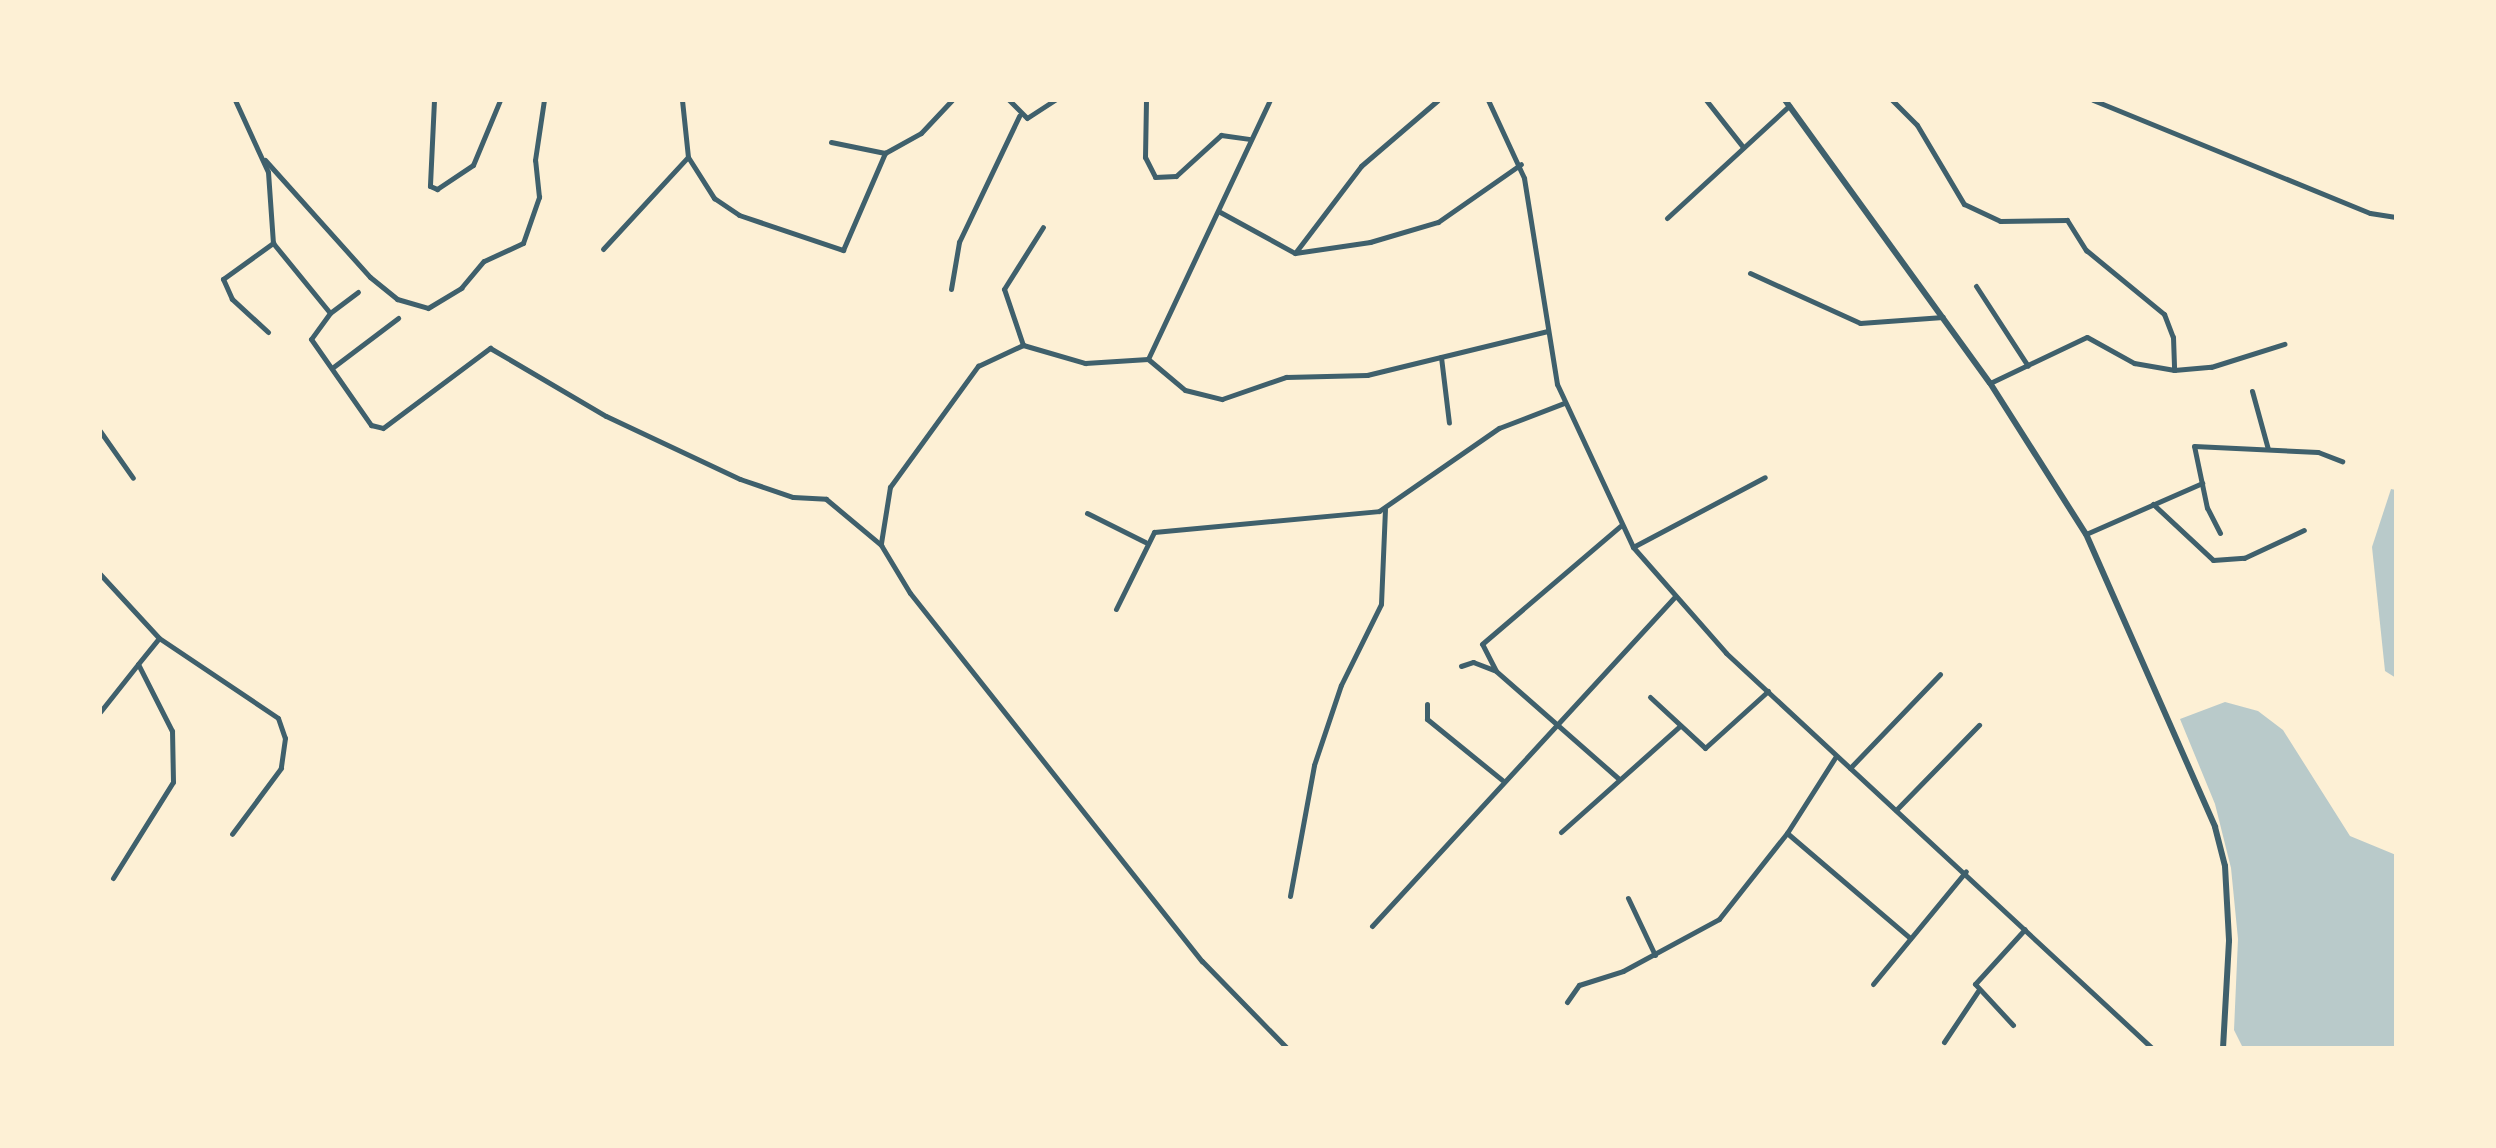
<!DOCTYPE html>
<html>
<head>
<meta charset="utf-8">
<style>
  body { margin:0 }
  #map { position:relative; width:2496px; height:1148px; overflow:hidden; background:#fdf0d5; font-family:"Fira Sans Condensed",sans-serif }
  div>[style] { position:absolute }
  .green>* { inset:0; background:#b9caca }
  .minor>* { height:5px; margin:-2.5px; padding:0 2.5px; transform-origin:2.5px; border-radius:2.5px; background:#3f606c }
  .tertiary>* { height:6px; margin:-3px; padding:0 3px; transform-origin:3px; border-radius:3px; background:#3f606c }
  span { translate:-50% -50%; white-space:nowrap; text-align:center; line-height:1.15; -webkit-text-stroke:9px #fdf0d5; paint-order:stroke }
  .frame { position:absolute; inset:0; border:102px solid #fdf0d5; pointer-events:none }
</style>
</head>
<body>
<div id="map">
  <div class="green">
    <i style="clip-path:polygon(2391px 489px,2396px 490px,2396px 678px,2385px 671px,2372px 547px)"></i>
    <i style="clip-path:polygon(2225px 702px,2258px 711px,2283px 730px,2350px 836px,2396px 855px,2396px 1048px,2243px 1048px,2234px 1030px,2238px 939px,2231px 868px,2215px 804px,2180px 719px)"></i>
  </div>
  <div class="minor">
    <i style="left:235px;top:100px;width:79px;rotate:65.4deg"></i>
    <i style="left:268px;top:172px;width:71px;rotate:86deg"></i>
    <i style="left:273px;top:243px;width:90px;rotate:50.8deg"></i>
    <i style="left:330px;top:313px;width:32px;rotate:126deg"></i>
    <i style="left:311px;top:339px;width:105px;rotate:55.1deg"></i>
    <i style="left:371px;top:425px;width:12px;rotate:14deg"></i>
    <i style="left:383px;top:428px;width:134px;rotate:-36.8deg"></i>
    <i style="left:490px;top:348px;width:134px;rotate:30.4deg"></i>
    <i style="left:606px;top:416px;width:148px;rotate:25.2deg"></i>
    <i style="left:740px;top:479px;width:56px;rotate:18.8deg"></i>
    <i style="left:793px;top:497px;width:33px;rotate:3deg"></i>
    <i style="left:826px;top:499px;width:72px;rotate:39.9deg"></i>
    <i style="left:881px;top:545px;width:56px;rotate:58.9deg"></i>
    <i style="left:910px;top:593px;width:470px;rotate:51.6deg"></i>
    <i style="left:1202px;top:961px;width:122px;rotate:45.7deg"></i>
    <i style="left:434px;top:100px;width:86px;rotate:92.7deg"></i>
    <i style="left:430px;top:186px;width:8px;rotate:23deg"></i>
    <i style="left:437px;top:189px;width:43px;rotate:-33.7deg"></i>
    <i style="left:473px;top:165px;width:70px;rotate:-67.4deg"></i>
    <i style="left:682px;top:100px;width:57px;rotate:84deg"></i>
    <i style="left:688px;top:157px;width:49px;rotate:57.6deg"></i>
    <i style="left:714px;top:198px;width:30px;rotate:34deg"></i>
    <i style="left:739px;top:215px;width:110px;rotate:18.6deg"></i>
    <i style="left:843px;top:250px;width:106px;rotate:-66.6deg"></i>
    <i style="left:885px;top:153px;width:41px;rotate:-29.1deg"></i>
    <i style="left:921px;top:133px;width:45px;rotate:-46.8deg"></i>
    <i style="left:1009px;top:100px;width:25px;rotate:45deg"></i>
    <i style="left:1027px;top:118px;width:33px;rotate:-33deg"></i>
    <i style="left:1146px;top:100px;width:57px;rotate:91deg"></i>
    <i style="left:1145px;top:157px;width:22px;rotate:63deg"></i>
    <i style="left:1155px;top:177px;width:21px;rotate:-3deg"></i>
    <i style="left:1176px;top:176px;width:61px;rotate:-42.3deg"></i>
    <i style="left:1221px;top:135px;width:28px;rotate:8deg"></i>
    <i style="left:1488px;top:100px;width:86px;rotate:65.2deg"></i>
    <i style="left:1524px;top:178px;width:209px;rotate:80.9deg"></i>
    <i style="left:1557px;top:384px;width:180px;rotate:65deg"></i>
    <i style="left:1633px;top:547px;width:141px;rotate:48.7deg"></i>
    <i style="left:1726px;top:653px;width:581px;rotate:42.84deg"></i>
    <i style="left:1706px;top:100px;width:60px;rotate:51.8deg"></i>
    <i style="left:1892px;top:100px;width:35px;rotate:45deg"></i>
    <i style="left:1917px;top:125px;width:92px;rotate:59.3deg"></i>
    <i style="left:1964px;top:204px;width:40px;rotate:25deg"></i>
    <i style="left:2000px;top:221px;width:67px;rotate:-0.9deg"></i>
    <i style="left:2067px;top:220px;width:36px;rotate:58deg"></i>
    <i style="left:2086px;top:250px;width:101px;rotate:39.4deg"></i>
    <i style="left:2164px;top:314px;width:25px;rotate:69deg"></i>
    <i style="left:2173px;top:337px;width:33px;rotate:88deg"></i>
    <i style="left:2093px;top:100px;width:299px;rotate:22.2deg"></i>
    <i style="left:2370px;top:213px;width:26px;rotate:9deg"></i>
    <i style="left:831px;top:142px;width:55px;rotate:11.5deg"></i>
    <i style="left:265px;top:160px;width:157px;rotate:48.1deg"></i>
    <i style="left:370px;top:277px;width:35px;rotate:39deg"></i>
    <i style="left:397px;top:299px;width:32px;rotate:16deg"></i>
    <i style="left:428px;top:308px;width:39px;rotate:-31deg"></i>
    <i style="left:461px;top:288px;width:35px;rotate:-50deg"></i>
    <i style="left:484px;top:261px;width:43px;rotate:-24.8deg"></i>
    <i style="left:523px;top:243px;width:49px;rotate:-70.8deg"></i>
    <i style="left:539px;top:197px;width:37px;rotate:-96deg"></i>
    <i style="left:535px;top:160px;width:61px;rotate:-81.5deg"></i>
    <i style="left:1220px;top:212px;width:85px;rotate:28.7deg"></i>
    <i style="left:1295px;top:253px;width:76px;rotate:-8.3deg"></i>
    <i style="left:1370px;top:242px;width:71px;rotate:-16.4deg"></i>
    <i style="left:1438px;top:222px;width:101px;rotate:-34.9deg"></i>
    <i style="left:1667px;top:218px;width:166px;rotate:-42.6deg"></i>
    <i style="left:603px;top:249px;width:125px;rotate:-47.3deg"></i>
    <i style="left:1295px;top:253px;width:109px;rotate:-52.8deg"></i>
    <i style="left:1361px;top:166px;width:101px;rotate:-40.6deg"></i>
    <i style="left:1750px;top:273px;width:121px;rotate:24.4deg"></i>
    <i style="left:1860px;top:323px;width:83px;rotate:-4.1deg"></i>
    <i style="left:1976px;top:286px;width:95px;rotate:57deg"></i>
    <i style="left:951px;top:289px;width:48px;rotate:-80.3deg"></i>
    <i style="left:959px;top:242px;width:140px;rotate:-64.5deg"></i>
    <i style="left:330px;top:313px;width:35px;rotate:-37deg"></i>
    <i style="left:268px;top:332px;width:49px;rotate:-137.5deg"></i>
    <i style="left:232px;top:299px;width:22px;rotate:-114deg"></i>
    <i style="left:223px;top:279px;width:62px;rotate:-35.8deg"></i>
    <i style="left:1023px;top:345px;width:59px;rotate:-108.7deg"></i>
    <i style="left:1004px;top:289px;width:73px;rotate:-57.8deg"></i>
    <i style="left:1441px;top:357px;width:66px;rotate:83.1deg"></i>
    <i style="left:1148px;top:359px;width:48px;rotate:40deg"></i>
    <i style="left:1185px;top:390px;width:38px;rotate:14deg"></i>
    <i style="left:1222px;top:399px;width:68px;rotate:-19deg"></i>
    <i style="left:1286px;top:377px;width:81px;rotate:-1.4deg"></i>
    <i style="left:1367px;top:375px;width:186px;rotate:-13.7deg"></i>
    <i style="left:332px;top:368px;width:83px;rotate:-37.1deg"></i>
    <i style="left:1990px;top:383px;width:107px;rotate:-25.4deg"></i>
    <i style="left:2087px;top:337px;width:54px;rotate:29deg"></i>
    <i style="left:2134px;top:363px;width:41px;rotate:9.9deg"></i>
    <i style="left:2174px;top:370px;width:37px;rotate:-5deg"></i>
    <i style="left:2211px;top:367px;width:77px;rotate:-17.5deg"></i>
    <i style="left:2252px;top:391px;width:60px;rotate:74.6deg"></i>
    <i style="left:100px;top:431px;width:57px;rotate:54.9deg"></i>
    <i style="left:2153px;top:504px;width:82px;rotate:43deg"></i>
    <i style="left:2213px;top:560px;width:31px;rotate:-4deg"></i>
    <i style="left:2244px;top:558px;width:66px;rotate:-25deg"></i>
    <i style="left:1087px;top:513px;width:65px;rotate:26.6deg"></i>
    <i style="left:2220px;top:533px;width:28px;rotate:-117deg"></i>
    <i style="left:2207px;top:508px;width:63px;rotate:-101.8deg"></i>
    <i style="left:2194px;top:446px;width:124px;rotate:2.8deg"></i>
    <i style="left:2318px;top:452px;width:26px;rotate:21deg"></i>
    <i style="left:2086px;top:534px;width:127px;rotate:-23.7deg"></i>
    <i style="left:881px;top:543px;width:57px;rotate:-80.9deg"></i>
    <i style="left:890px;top:487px;width:150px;rotate:-54deg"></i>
    <i style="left:978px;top:366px;width:50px;rotate:-25deg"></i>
    <i style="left:1023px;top:345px;width:65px;rotate:16.2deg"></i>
    <i style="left:1085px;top:363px;width:63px;rotate:-3.6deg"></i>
    <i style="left:1148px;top:359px;width:286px;rotate:-64.8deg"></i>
    <i style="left:1633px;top:547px;width:149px;rotate:-27.9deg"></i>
    <i style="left:100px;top:574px;width:87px;rotate:47.3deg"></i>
    <i style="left:159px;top:638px;width:143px;rotate:33.9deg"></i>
    <i style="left:278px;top:718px;width:21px;rotate:71deg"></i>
    <i style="left:285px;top:738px;width:30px;rotate:98deg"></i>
    <i style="left:281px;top:768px;width:82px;rotate:126.6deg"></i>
    <i style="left:1116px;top:609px;width:86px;rotate:-63.7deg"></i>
    <i style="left:1154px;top:532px;width:226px;rotate:-5.3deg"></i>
    <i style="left:1379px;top:511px;width:146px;rotate:-34.7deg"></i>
    <i style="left:1499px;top:428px;width:70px;rotate:-21deg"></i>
    <i style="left:1461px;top:666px;width:13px;rotate:-18deg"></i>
    <i style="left:1473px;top:662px;width:22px;rotate:21deg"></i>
    <i style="left:1650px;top:697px;width:75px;rotate:42.8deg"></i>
    <i style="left:1705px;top:748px;width:85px;rotate:-42.1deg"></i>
    <i style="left:1427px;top:704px;width:15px;rotate:90deg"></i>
    <i style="left:1427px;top:719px;width:97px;rotate:39.1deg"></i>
    <i style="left:100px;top:712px;width:61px;rotate:-51.6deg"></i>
    <i style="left:1850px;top:768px;width:130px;rotate:-46.2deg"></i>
    <i style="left:1619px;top:779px;width:164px;rotate:-138.7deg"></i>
    <i style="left:1496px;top:671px;width:30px;rotate:-117deg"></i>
    <i style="left:1482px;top:644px;width:182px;rotate:-40.5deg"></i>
    <i style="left:1896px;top:810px;width:119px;rotate:-45.7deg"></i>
    <i style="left:1561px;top:832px;width:159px;rotate:-41.7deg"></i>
    <i style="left:1787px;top:833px;width:162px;rotate:40.5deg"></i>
    <i style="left:113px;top:878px;width:113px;rotate:-58deg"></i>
    <i style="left:173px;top:782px;width:51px;rotate:-91.1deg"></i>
    <i style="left:172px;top:731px;width:75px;rotate:-116.9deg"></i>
    <i style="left:138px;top:664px;width:33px;rotate:-51deg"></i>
    <i style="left:1290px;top:896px;width:133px;rotate:-79.6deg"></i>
    <i style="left:1314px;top:765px;width:84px;rotate:-71.4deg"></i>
    <i style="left:1341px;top:685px;width:90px;rotate:-63.7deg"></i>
    <i style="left:1381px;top:604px;width:95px;rotate:-87.6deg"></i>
    <i style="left:1628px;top:898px;width:63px;rotate:64.7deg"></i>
    <i style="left:1372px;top:926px;width:447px;rotate:-47.4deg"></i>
    <i style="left:1873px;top:984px;width:146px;rotate:-50.5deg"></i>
    <i style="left:1567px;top:1002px;width:21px;rotate:-55deg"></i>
    <i style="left:1579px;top:985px;width:46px;rotate:-17.7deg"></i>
    <i style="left:1623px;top:971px;width:109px;rotate:-28.4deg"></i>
    <i style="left:1719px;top:919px;width:110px;rotate:-51.7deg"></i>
    <i style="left:1787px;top:833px;width:91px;rotate:-57.5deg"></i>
    <i style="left:2013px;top:1025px;width:56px;rotate:-132.8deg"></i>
    <i style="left:1975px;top:984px;width:74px;rotate:-47.7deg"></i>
    <i style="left:1944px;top:1042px;width:61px;rotate:-56.3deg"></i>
  </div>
  <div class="tertiary">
    <i style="left:1785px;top:100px;width:349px;rotate:54.1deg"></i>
    <i style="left:1990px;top:383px;width:179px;rotate:57.6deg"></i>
    <i style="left:2086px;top:534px;width:320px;rotate:66.2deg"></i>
    <i style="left:2215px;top:827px;width:40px;rotate:75.6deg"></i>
    <i style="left:2225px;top:866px;width:75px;rotate:86.9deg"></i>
    <i style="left:2229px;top:941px;width:107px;rotate:93.2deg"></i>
  </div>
  <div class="frame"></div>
</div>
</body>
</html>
